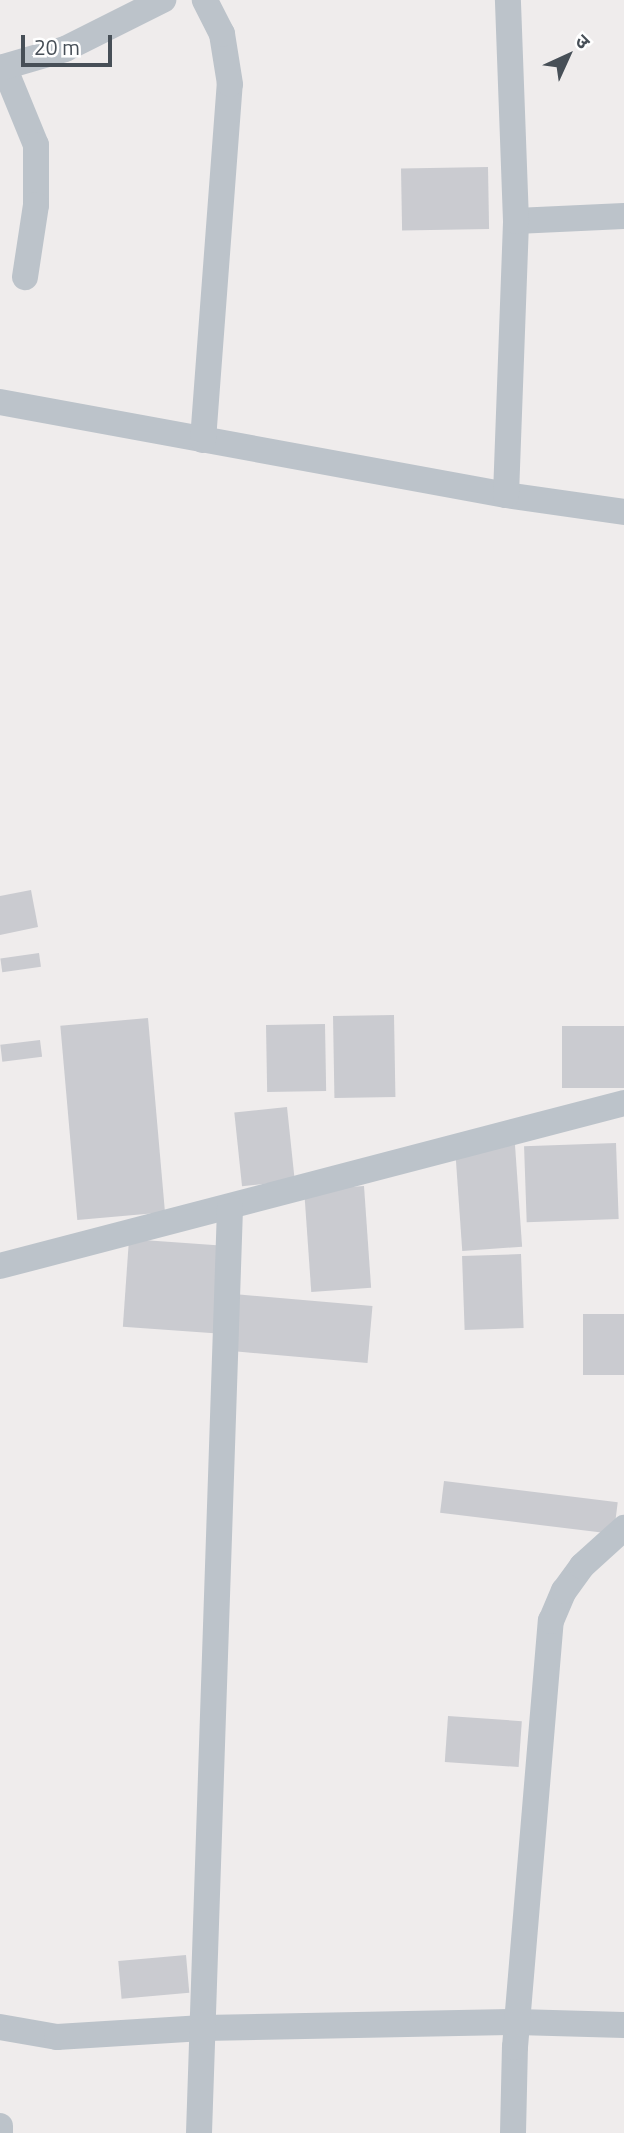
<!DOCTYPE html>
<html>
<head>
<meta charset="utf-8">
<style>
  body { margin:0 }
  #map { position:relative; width:624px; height:2133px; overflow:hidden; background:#efecec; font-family:"Titillium Web","Noto Sans Devanagari",sans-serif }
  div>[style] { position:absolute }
  .building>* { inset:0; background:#cacbd0; transform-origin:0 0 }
  .street>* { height:26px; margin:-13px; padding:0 13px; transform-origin:13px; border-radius:13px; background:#bcc3ca }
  span { translate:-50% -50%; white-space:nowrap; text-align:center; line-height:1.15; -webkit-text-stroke:5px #fff; paint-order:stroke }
  .north { position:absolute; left:533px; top:21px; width:70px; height:70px; -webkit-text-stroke:5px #fff; paint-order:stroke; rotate:45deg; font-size:19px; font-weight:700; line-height:28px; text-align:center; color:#474f57 }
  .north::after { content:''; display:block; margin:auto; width:24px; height:32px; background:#474f57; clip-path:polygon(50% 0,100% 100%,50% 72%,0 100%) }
  .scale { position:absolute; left:21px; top:35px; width:91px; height:32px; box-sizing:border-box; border:4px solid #474f57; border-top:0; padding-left:9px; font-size:21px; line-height:24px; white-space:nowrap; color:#474f57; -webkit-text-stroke:5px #fff; paint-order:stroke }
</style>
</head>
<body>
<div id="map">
  <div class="building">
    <i style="left:488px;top:167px;width:62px;height:87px;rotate:89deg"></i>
    <i style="clip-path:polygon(31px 890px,38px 927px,0 935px,0 896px)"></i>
    <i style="left:39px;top:953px;width:14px;height:39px;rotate:82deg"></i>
    <i style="left:394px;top:1015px;width:82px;height:61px;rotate:89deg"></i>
    <i style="left:148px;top:1018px;width:195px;height:88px;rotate:85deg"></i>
    <i style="left:325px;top:1024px;width:67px;height:59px;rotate:89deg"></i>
    <i style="left:624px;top:1026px;width:62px;height:62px;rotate:90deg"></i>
    <i style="left:40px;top:1040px;width:17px;height:40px;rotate:83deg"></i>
    <i style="left:287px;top:1107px;width:74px;height:53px;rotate:84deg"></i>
    <i style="left:616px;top:1143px;width:76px;height:92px;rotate:88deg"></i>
    <i style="left:515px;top:1145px;width:102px;height:60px;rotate:86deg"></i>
    <i style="left:364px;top:1186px;width:102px;height:60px;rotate:86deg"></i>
    <i style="left:129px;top:1239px;width:95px;height:88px;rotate:4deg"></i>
    <i style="left:521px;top:1254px;width:74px;height:59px;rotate:88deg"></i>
    <i style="left:234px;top:1294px;width:139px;height:57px;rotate:5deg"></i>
    <i style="left:583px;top:1314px;width:41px;height:61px"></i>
    <i style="left:444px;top:1481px;width:175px;height:32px;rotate:7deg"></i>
    <i style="left:448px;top:1716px;width:74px;height:46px;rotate:4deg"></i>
    <i style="left:186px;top:1955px;width:38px;height:68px;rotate:85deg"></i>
  </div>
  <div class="street">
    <i style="left:4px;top:67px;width:84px;rotate:67.7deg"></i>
    <i style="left:36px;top:145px;width:60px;rotate:90deg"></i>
    <i style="left:36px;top:205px;width:73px;rotate:98.7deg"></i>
    <i style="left:0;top:68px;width:68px;rotate:-16.3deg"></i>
    <i style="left:65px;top:49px;width:110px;rotate:-26.6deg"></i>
    <i style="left:516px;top:221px;width:108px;rotate:-2.7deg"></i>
    <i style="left:0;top:402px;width:514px;rotate:10.41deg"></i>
    <i style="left:506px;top:495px;width:119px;rotate:8.2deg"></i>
    <i style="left:203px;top:440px;width:357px;rotate:-85.7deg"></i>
    <i style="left:230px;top:84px;width:51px;rotate:-99.1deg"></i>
    <i style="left:222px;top:34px;width:38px;rotate:-117deg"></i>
    <i style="left:506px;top:495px;width:274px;rotate:-87.9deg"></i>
    <i style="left:516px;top:221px;width:221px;rotate:-92.1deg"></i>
    <i style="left:0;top:1266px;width:645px;rotate:-14.64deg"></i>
    <i style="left:0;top:2027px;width:58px;rotate:10deg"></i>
    <i style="left:57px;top:2037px;width:146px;rotate:-3.5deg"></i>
    <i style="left:203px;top:2028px;width:314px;rotate:-1.1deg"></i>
    <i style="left:517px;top:2022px;width:107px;rotate:1.6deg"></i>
    <i style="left:0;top:2126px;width:7px;rotate:90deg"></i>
    <i style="left:199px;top:2133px;width:926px;rotate:-88.08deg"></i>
    <i style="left:513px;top:2133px;width:86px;rotate:-88.7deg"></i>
    <i style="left:515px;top:2047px;width:428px;rotate:-85.2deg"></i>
    <i style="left:551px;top:1621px;width:33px;rotate:-67deg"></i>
    <i style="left:564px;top:1591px;width:31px;rotate:-54deg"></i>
    <i style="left:582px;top:1566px;width:57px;rotate:-42.1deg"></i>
  </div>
  <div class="north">उ</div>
  <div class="scale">20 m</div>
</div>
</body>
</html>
